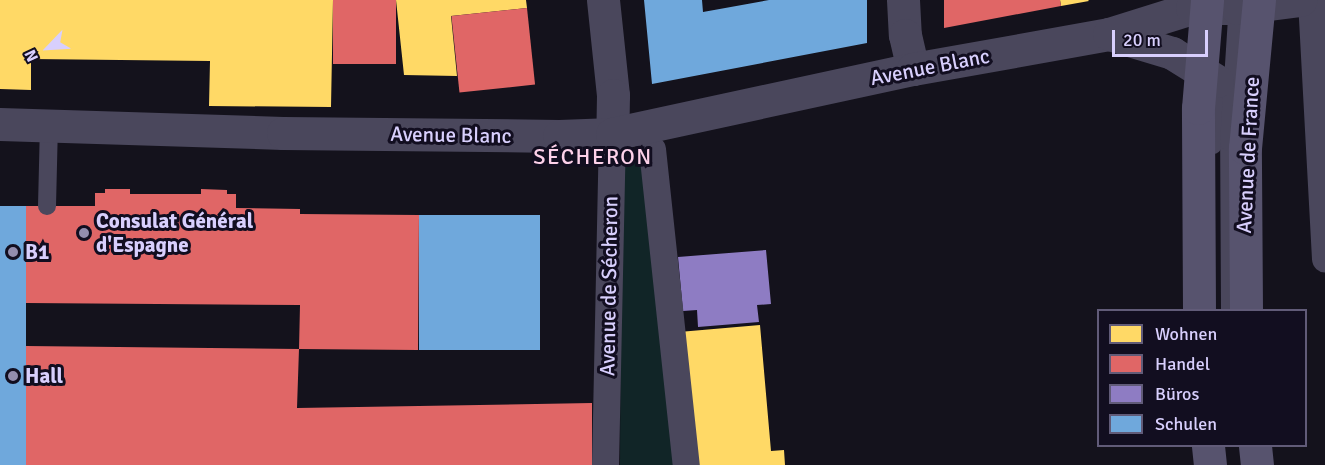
<!DOCTYPE html>
<html>
<head>
<meta charset="utf-8">
<style>
  body { margin:0 }
  #map { position:relative; width:1325px; height:465px; overflow:hidden; background:#14121c; font-family:Signika,sans-serif }
  div>[style] { position:absolute }
  .green>* { inset:0; background:#112527 }
  .homes>* { inset:0; background:#ffd966 }
  .shops>* { inset:0; background:#e06666; transform-origin:0 0 }
  .offices>* { inset:0; background:#8e7cc3 }
  .schools>* { inset:0; background:#6fa8dc; transform-origin:0 0 }
  .service>* { height:18px; margin:-9px; padding:0 9px; transform-origin:9px; border-radius:9px; background:#4a475c }
  .pedestrian>* { height:27px; margin:-13.5px; padding:0 13.5px; transform-origin:13.5px; border-radius:13.5px; background:#4a475c }
  .minor>* { height:33px; margin:-16.5px; padding:0 16.5px; transform-origin:16.5px; border-radius:16.5px; background:#4a475c }
  .secondary>* { height:33px; margin:-16.5px; padding:0 16.5px; transform-origin:16.5px; border-radius:16.5px; background:#57536e }
  .dots>* { width:16px; height:16px; translate:-50% -50%; box-sizing:border-box; border:3px solid #120e20; border-radius:50% }
  span { translate:-50% -50%; white-space:nowrap; text-align:center; line-height:1.15; -webkit-text-stroke:6px #120e20; paint-order:stroke }
  .street-label { font-size:21px; color:#d8cffd }
  .poi-label { font-size:21px; color:#d8cffd; font-weight:700 }
  .left { translate:0 -50%; text-align:left }
  .neighbourhood-label { font-size:22px; color:#fdd1e9; letter-spacing:1.5px }
  .legend { position:absolute; left:1097px; top:309px; width:210px; height:138px; box-sizing:border-box; background:#120e20; border:2px solid #615b78; margin:0; padding:8px 10px; list-style:none; font-size:18px; color:#d8cffd }
  .legend li { display:flex; align-items:center; gap:12px; height:30px }
  .legend b { width:30px; border:2px solid #615b78 }
  .north { position:absolute; left:18px; top:18px; width:60px; height:60px; -webkit-text-stroke:4px #120e20; paint-order:stroke; rotate:245deg; font-size:16px; font-weight:700; line-height:24px; text-align:center; color:#d8cffd }
  .north::after { content:''; display:block; margin:auto; width:21px; height:27px; background:#d8cffd; clip-path:polygon(50% 0,100% 100%,50% 72%,0 100%) }
  .scale { position:absolute; left:1112px; top:30px; width:96px; height:27px; box-sizing:border-box; border:3px solid #d8cffd; border-top:0; padding-left:8px; font-size:18px; line-height:21px; white-space:nowrap; color:#d8cffd; -webkit-text-stroke:4px #120e20; paint-order:stroke }
</style>
</head>
<body>
<div id="map">
  <div class="green">
    <i style="clip-path:polygon(647px 157px,679px 465px,620px 465px,622px 163px)"></i>
  </div>
  <div class="homes">
    <i style="clip-path:polygon(0 0,333px 0,331px 107px,209px 106px,210px 61px,31px 59px,31px 90px,0 89px)"></i>
    <i style="clip-path:polygon(396px 0,526px 0,527px 8px,451px 16px,457px 76px,404px 75px)"></i>
    <i style="clip-path:polygon(1060px 0,1088px 0,1089px 1px,1061px 6px)"></i>
    <i style="clip-path:polygon(760px 325px,771px 451px,784px 450px,785px 465px,691px 465px,679px 332px)"></i>
  </div>
  <div class="shops">
    <i style="left:333px;top:0;width:63px;height:64px"></i>
    <i style="clip-path:polygon(944px 0,1060px 0,1061px 6px,944px 28px)"></i>
    <i style="left:527px;top:8px;width:77px;height:76px;rotate:84deg"></i>
    <i style="clip-path:polygon(105px 189px,130px 189px,130px 194px,201px 194px,201px 189px,227px 190px,227px 194px,236px 194px,236px 208px,300px 209px,300px 214px,419px 215px,418px 350px,299px 349px,300px 305px,26px 303px,26px 206px,95px 206px,95px 193px,105px 193px)"></i>
    <i style="clip-path:polygon(26px 346px,299px 349px,297px 408px,592px 403px,592px 465px,26px 465px)"></i>
  </div>
  <div class="offices">
    <i style="clip-path:polygon(766px 250px,771px 304px,757px 305px,759px 322px,698px 327px,697px 310px,683px 311px,678px 257px)"></i>
  </div>
  <div class="schools">
    <i style="clip-path:polygon(644px 0,702px 0,703px 12px,769px 0,867px 0,867px 43px,652px 84px)"></i>
    <i style="left:0;top:206px;width:26px;height:259px"></i>
    <i style="left:419px;top:215px;width:121px;height:135px"></i>
  </div>
  <div class="service">
    <i style="left:1213px;top:145px;width:71px;rotate:-86.8deg"></i>
    <i style="left:47px;top:206px;width:81px;rotate:-88.6deg"></i>
    <i style="left:1230px;top:310px;width:168px;rotate:-90.3deg"></i>
    <i style="left:1229px;top:142px;width:141px;rotate:-86.3deg"></i>
  </div>
  <div class="pedestrian">
    <i style="left:1311px;top:0;width:259px;rotate:86.9deg"></i>
    <i style="left:652px;top:149px;width:318px;rotate:83.9deg"></i>
    <i style="left:605px;top:465px;width:331px;rotate:-88.8deg"></i>
  </div>
  <div class="minor">
    <i style="left:603px;top:0;width:96px;rotate:84deg"></i>
    <i style="left:613px;top:95px;width:39px;rotate:91deg"></i>
    <i style="left:903px;top:0;width:35px;rotate:87deg"></i>
    <i style="left:905px;top:35px;width:35px;rotate:77deg"></i>
    <i style="left:1109px;top:34px;width:66px;rotate:16.8deg"></i>
    <i style="left:1172px;top:53px;width:53px;rotate:31.9deg"></i>
    <i style="left:0;top:124px;width:283px;rotate:1.8deg"></i>
    <i style="left:283px;top:133px;width:276px;rotate:0.6deg"></i>
    <i style="left:559px;top:136px;width:53px;rotate:-2.2deg"></i>
    <i style="left:612px;top:134px;width:308px;rotate:-12.2deg"></i>
    <i style="left:913px;top:69px;width:199px;rotate:-10.1deg"></i>
    <i style="left:1109px;top:34px;width:87px;rotate:-17.4deg"></i>
    <i style="left:1192px;top:8px;width:45px"></i>
    <i style="left:1237px;top:8px;width:64px;rotate:-7.2deg"></i>
  </div>
  <div class="secondary">
    <i style="left:1199px;top:310px;width:202px;rotate:-90.3deg"></i>
    <i style="left:1198px;top:108px;width:108px;rotate:-85.2deg"></i>
    <i style="left:1246px;top:310px;width:162px;rotate:-90.4deg"></i>
    <i style="left:1245px;top:148px;width:149px;rotate:-84.6deg"></i>
    <i style="left:1208px;top:446px;width:19px;rotate:84deg"></i>
    <i style="left:1255px;top:446px;width:19px;rotate:84deg"></i>
  </div>
  <div class="dots">
    <i style="left:84px;top:233px;background:#938dae"></i>
    <i style="left:13px;top:252px;background:#938dae"></i>
    <i style="left:13px;top:376px;background:#938dae"></i>
  </div>
  <div class="street-label">
    <span style="left:930px;top:67px;rotate:-11deg">Avenue Blanc</span>
    <span style="left:451px;top:135px;rotate:1deg">Avenue Blanc</span>
    <span style="left:1248px;top:155px;rotate:-87deg">Avenue de France</span>
    <span style="left:609px;top:286px;rotate:-89deg">Avenue de Sécheron</span>
  </div>
  <div class="poi-label">
    <span class="left" style="left:96px;top:233px">Consulat Général<br>d'Espagne</span>
    <span class="left" style="left:25px;top:252px">B1</span>
    <span class="left" style="left:25px;top:376px">Hall</span>
  </div>
  <div class="neighbourhood-label">
    <span style="left:593px;top:157px">SÉCHERON</span>
  </div>
  <ul class="legend">
  <li><b style="height:16px;background:#ffd966"></b>Wohnen</li>
  <li><b style="height:16px;background:#e06666"></b>Handel</li>
  <li><b style="height:16px;background:#8e7cc3"></b>Büros</li>
  <li><b style="height:16px;background:#6fa8dc"></b>Schulen</li>
  </ul>
  <div class="north">N</div>
  <div class="scale">20 m</div>
</div>
</body>
</html>
